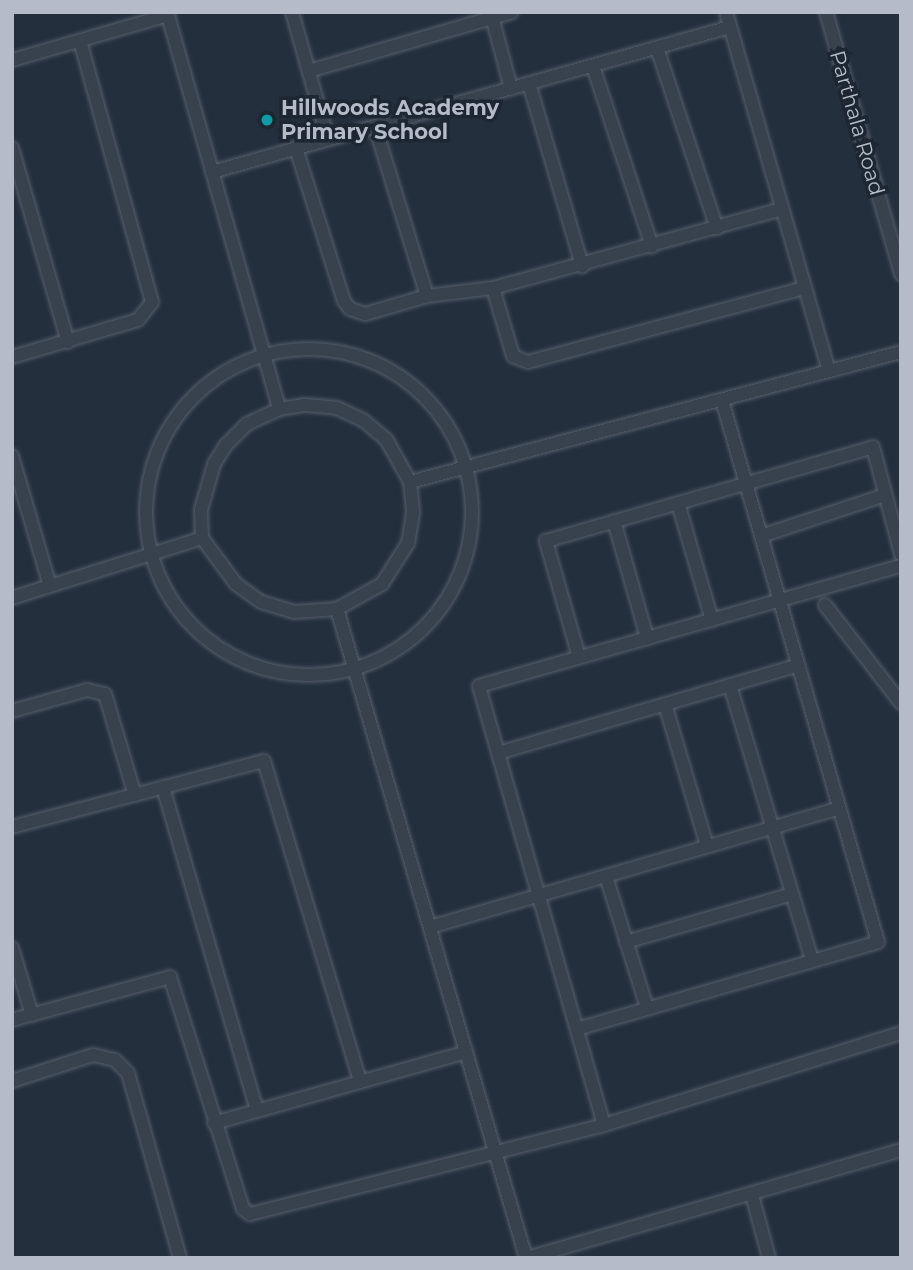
<!DOCTYPE html>
<html>
<head>
<meta charset="utf-8">
<style>
  body { margin:0 }
  #map { position:relative; width:913px; height:1270px; overflow:hidden; background:#242f3e; font-family:Montserrat,sans-serif }
  div>[style] { position:absolute }
  .roads { filter:drop-shadow(0 0 2px #565f6c) drop-shadow(0 0 2px #565f6c) }
  .minor>* { height:12px; margin:-6px; padding:0 6px; transform-origin:6px; border-radius:6px; background:#38414e }
  .minor>.ring { margin:-6px; padding:0; box-sizing:content-box; background:none; border:12px solid #38414e; border-radius:50% }
  .dots>* { width:19px; height:19px; translate:-50% -50%; box-sizing:border-box; border:4px solid #1d2633; border-radius:50% }
  span { translate:-50% -50%; white-space:nowrap; text-align:center; line-height:1.15; -webkit-text-stroke:7px #1d2633; paint-order:stroke }
  .poi-label { font-size:21px; color:#b4bcc9; font-weight:700 }
  .left { translate:0 -50%; text-align:left }
  .street-label { font-size:21px; color:#b4bcc9 }
  .frame { position:absolute; inset:0; border:14px solid #b4bcc9; pointer-events:none }
</style>
</head>
<body>
<div id="map">
  <div class="roads">
    <div class="minor">
      <i style="left:167px;top:12px;width:412px;rotate:74.2deg"></i>
      <i style="left:292px;top:12px;width:132px;rotate:74.2deg"></i>
      <i style="left:726px;top:12px;width:373px;rotate:74deg"></i>
      <i style="left:826px;top:12px;width:273px;rotate:74deg"></i>
      <i style="left:491px;top:13px;width:78px;rotate:75.1deg"></i>
      <i style="left:657px;top:48px;width:190px;rotate:71.6deg"></i>
      <i style="left:12px;top:60px;width:162px;rotate:-16.1deg"></i>
      <i style="left:593px;top:66px;width:190px;rotate:71.9deg"></i>
      <i style="left:309px;top:71px;width:211px;rotate:-16.2deg"></i>
      <i style="left:529px;top:83px;width:191px;rotate:73.8deg"></i>
      <i style="left:375px;top:126px;width:178px;rotate:73deg"></i>
      <i style="left:12px;top:148px;width:202px;rotate:73.9deg"></i>
      <i style="left:296px;top:148px;width:160px;rotate:72.6deg"></i>
      <i style="left:344px;top:301px;width:10px;rotate:53deg"></i>
      <i style="left:350px;top:309px;width:16px;rotate:18deg"></i>
      <i style="left:365px;top:314px;width:65px;rotate:-16.2deg"></i>
      <i style="left:427px;top:296px;width:66px;rotate:-6.9deg"></i>
      <i style="left:493px;top:288px;width:300px;rotate:-15.3deg"></i>
      <i style="left:212px;top:172px;width:538px;rotate:-15.64deg"></i>
      <i style="left:493px;top:288px;width:71px;rotate:73.6deg"></i>
      <i style="left:513px;top:356px;width:16px;rotate:22deg"></i>
      <i style="left:528px;top:362px;width:287px;rotate:-15deg"></i>
      <i class="ring" style="left:146px;top:349px;width:314px;height:314px"></i>
      <i style="left:12px;top:357px;width:131px;rotate:-16.4deg"></i>
      <i style="left:138px;top:320px;width:23px;rotate:-52deg"></i>
      <i style="left:152px;top:302px;width:271px;rotate:-105.4deg"></i>
      <i style="left:305px;top:405px;width:32px;rotate:5deg"></i>
      <i style="left:337px;top:408px;width:29px;rotate:25deg"></i>
      <i style="left:363px;top:420px;width:30px;rotate:40deg"></i>
      <i style="left:386px;top:439px;width:49px;rotate:60.8deg"></i>
      <i style="left:410px;top:482px;width:31px;rotate:84deg"></i>
      <i style="left:413px;top:513px;width:30px;rotate:99deg"></i>
      <i style="left:408px;top:543px;width:49px;rotate:122.4deg"></i>
      <i style="left:382px;top:584px;width:51px;rotate:150.9deg"></i>
      <i style="left:337px;top:609px;width:43px;rotate:176deg"></i>
      <i style="left:294px;top:612px;width:34px;rotate:-163deg"></i>
      <i style="left:261px;top:602px;width:31px;rotate:-144deg"></i>
      <i style="left:236px;top:584px;width:57px;rotate:-126.5deg"></i>
      <i style="left:202px;top:538px;width:28px;rotate:-92deg"></i>
      <i style="left:201px;top:510px;width:48px;rotate:-74.2deg"></i>
      <i style="left:214px;top:464px;width:22px;rotate:-58deg"></i>
      <i style="left:226px;top:445px;width:30px;rotate:-45deg"></i>
      <i style="left:247px;top:424px;width:35px;rotate:-25deg"></i>
      <i style="left:279px;top:409px;width:26px;rotate:-9deg"></i>
      <i style="left:12px;top:456px;width:135px;rotate:73.7deg"></i>
      <i style="left:410px;top:482px;width:508px;rotate:-14.83deg"></i>
      <i style="left:678px;top:503px;width:122px;rotate:73.8deg"></i>
      <i style="left:614px;top:521px;width:122px;rotate:74.2deg"></i>
      <i style="left:761px;top:536px;width:131px;rotate:-18.3deg"></i>
      <i style="left:12px;top:598px;width:199px;rotate:-17.5deg"></i>
      <i style="left:825px;top:605px;width:124px;rotate:52.2deg"></i>
      <i style="left:337px;top:609px;width:676px;rotate:73.76deg"></i>
      <i style="left:579px;top:657px;width:121px;rotate:-105.9deg"></i>
      <i style="left:546px;top:541px;width:340px;rotate:-16deg"></i>
      <i style="left:873px;top:447px;width:111px;rotate:75.3deg"></i>
      <i style="left:730px;top:685px;width:287px;rotate:73.4deg"></i>
      <i style="left:665px;top:704px;width:148px;rotate:73.5deg"></i>
      <i style="left:12px;top:711px;width:78px;rotate:-15.6deg"></i>
      <i style="left:87px;top:690px;width:18px;rotate:13deg"></i>
      <i style="left:105px;top:694px;width:105px;rotate:73.5deg"></i>
      <i style="left:498px;top:753px;width:313px;rotate:-16.3deg"></i>
      <i style="left:163px;top:787px;width:337px;rotate:73.8deg"></i>
      <i style="left:12px;top:827px;width:260px;rotate:-14.7deg"></i>
      <i style="left:264px;top:761px;width:335px;rotate:73.3deg"></i>
      <i style="left:606px;top:876px;width:138px;rotate:72.7deg"></i>
      <i style="left:430px;top:927px;width:426px;rotate:-16.2deg"></i>
      <i style="left:626px;top:942px;width:173px;rotate:-16.1deg"></i>
      <i style="left:12px;top:948px;width:70px;rotate:73.4deg"></i>
      <i style="left:12px;top:1020px;width:164px;rotate:-15.2deg"></i>
      <i style="left:170px;top:977px;width:243px;rotate:72.5deg"></i>
      <i style="left:243px;top:1209px;width:9px;rotate:36deg"></i>
      <i style="left:250px;top:1214px;width:365px;rotate:-14.1deg"></i>
      <i style="left:604px;top:1125px;width:311px;rotate:-17.2deg"></i>
      <i style="left:577px;top:1029px;width:313px;rotate:-16.1deg"></i>
      <i style="left:878px;top:942px;width:564px;rotate:-106.06deg"></i>
      <i style="left:12px;top:1081px;width:85px;rotate:-17.8deg"></i>
      <i style="left:93px;top:1055px;width:23px;rotate:13deg"></i>
      <i style="left:115px;top:1060px;width:18px;rotate:45deg"></i>
      <i style="left:128px;top:1073px;width:192px;rotate:74.3deg"></i>
      <i style="left:214px;top:1123px;width:262px;rotate:-15.7deg"></i>
      <i style="left:604px;top:1125px;width:456px;rotate:-105.9deg"></i>
      <i style="left:479px;top:686px;width:439px;rotate:-15.9deg"></i>
      <i style="left:752px;top:1195px;width:65px;rotate:74.9deg"></i>
      <i style="left:527px;top:1258px;width:389px;rotate:-16.1deg"></i>
    </div>
  </div>
  <div class="dots">
    <i style="left:267px;top:120px;background:#0f9aa8"></i>
  </div>
  <div class="poi-label">
    <span class="left" style="left:281px;top:120px">Hillwoods Academy<br>Primary School</span>
  </div>
  <div class="street-label">
    <span style="left:857px;top:123px;rotate:74deg">Parthala Road</span>
  </div>
  <div class="frame"></div>
</div>
</body>
</html>
